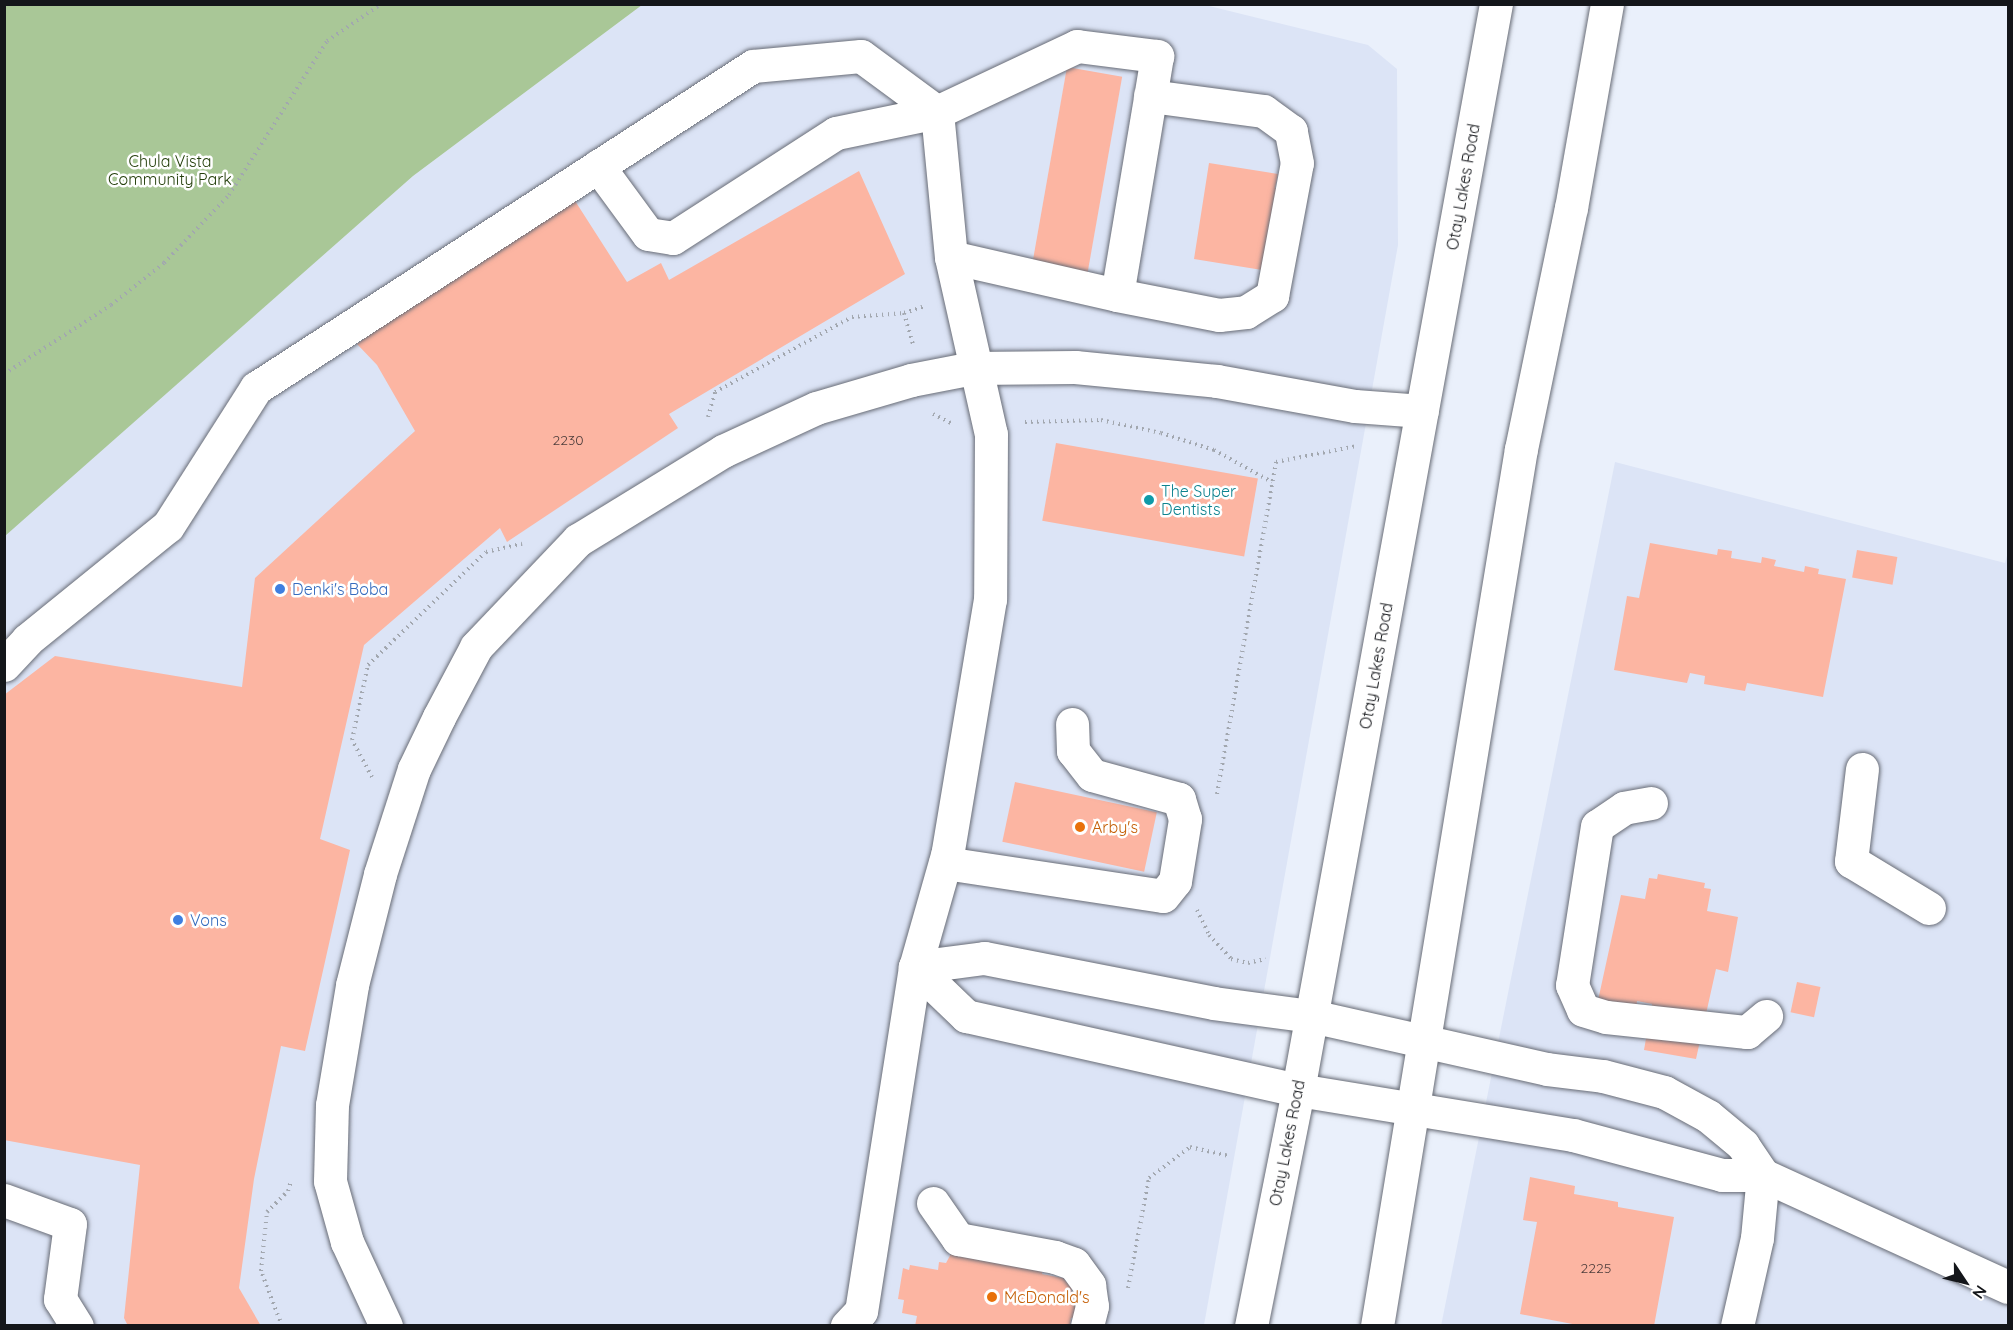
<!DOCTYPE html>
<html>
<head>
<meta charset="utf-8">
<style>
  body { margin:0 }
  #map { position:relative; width:2013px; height:1330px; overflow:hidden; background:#eaf0fb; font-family:Quicksand,sans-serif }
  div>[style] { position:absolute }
  .built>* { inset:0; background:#dce4f6 }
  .green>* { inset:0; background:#a9c797 }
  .building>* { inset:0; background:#fcb5a2; transform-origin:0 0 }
  .path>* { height:4px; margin-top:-2px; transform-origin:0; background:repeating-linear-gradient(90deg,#a2a7af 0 1.5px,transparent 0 6px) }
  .roads { filter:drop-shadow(0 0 2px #686c76) drop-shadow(0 0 2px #686c76) }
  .minor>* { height:33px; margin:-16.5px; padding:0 16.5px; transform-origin:16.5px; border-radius:16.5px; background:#fff }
  .major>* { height:33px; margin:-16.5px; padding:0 16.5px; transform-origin:16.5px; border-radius:16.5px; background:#fff }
  .dots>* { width:16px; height:16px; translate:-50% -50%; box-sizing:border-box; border:3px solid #fff; border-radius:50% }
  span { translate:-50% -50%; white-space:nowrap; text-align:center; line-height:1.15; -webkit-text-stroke:5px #fff; paint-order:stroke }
  .number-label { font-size:14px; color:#4e3e3c }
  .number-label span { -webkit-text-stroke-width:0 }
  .park-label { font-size:16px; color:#243f0b }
  .street-label { font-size:16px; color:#14161a }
  .culture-label { font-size:16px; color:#0d838f }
  .left { translate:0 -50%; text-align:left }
  .shop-label { font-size:16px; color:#366cbe }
  .food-label { font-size:16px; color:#c56008 }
  .frame { position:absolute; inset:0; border:6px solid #14161a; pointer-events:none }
  .north { position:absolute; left:1935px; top:1252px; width:60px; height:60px; -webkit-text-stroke:4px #fff; paint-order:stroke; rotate:125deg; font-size:16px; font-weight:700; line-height:24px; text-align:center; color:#14161a }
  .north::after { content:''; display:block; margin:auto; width:21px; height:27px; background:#14161a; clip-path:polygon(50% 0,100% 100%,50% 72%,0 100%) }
</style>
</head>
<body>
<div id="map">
  <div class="built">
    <i style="clip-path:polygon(642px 5px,1205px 5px,1368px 45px,1397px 69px,1398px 245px,1204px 1325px,5px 1325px,4px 536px,413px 176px)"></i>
    <i style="clip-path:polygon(1615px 462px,2005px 563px,2008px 552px,2008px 1325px,1441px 1326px)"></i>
  </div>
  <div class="green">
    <i style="clip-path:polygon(5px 4px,642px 4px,642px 5px,413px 176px,5px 536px)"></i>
  </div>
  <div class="building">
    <i style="left:1067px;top:67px;width:56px;height:202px;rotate:10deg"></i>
    <i style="clip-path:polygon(1209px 163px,1278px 174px,1275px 188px,1307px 193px,1296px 260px,1264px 255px,1262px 270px,1194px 259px)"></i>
    <i style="clip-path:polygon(859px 171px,905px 274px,669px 414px,678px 428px,507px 542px,500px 528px,364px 645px,320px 839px,350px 850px,305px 1051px,281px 1046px,254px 1179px,239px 1288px,261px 1326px,128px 1326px,124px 1318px,140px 1165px,4px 1140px,4px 695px,55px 656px,242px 687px,255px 578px,415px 431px,377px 365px,357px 344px,570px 193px,627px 282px,661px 263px,669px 280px)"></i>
    <i style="left:1056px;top:443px;width:205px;height:79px;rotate:10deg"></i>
    <i style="clip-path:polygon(1650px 543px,1717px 555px,1718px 549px,1732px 551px,1731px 558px,1761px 563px,1762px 557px,1776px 560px,1774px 566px,1804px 572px,1805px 566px,1819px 569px,1818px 574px,1846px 579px,1823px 697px,1747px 683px,1745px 691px,1704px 684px,1705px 676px,1690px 673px,1687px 683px,1614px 670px,1627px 596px,1639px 598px)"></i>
    <i style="left:1857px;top:550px;width:41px;height:28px;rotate:10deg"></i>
    <i style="left:1015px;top:782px;width:145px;height:61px;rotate:12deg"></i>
    <i style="clip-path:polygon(1658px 874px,1705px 883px,1704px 888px,1711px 889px,1707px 911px,1738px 917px,1728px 972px,1716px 969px,1696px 1059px,1644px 1050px,1652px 1004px,1637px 1001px,1636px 1011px,1597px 1005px,1621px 895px,1645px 899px,1649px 878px,1657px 879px)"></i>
    <i style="left:1797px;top:982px;width:24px;height:31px;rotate:12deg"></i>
    <i style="clip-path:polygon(1530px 1177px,1575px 1186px,1574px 1194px,1618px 1202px,1618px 1207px,1674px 1217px,1654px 1326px,1583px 1326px,1520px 1314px,1537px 1222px,1523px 1220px)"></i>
    <i style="clip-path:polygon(952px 1252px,1043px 1270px,1042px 1274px,1063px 1278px,1072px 1288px,1071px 1294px,1076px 1294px,1074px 1303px,1084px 1305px,1081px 1320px,1071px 1318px,1070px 1326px,915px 1326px,917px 1316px,902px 1313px,904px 1300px,898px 1299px,903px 1268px,909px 1270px,910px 1265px,938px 1270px,939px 1262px,946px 1263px)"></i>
  </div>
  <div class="path">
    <i style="left:904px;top:313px;width:32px;rotate:74deg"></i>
    <i style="left:4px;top:374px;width:127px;rotate:-32.8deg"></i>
    <i style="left:111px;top:305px;width:68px;rotate:-38.4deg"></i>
    <i style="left:164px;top:263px;width:94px;rotate:-46.3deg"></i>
    <i style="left:229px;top:195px;width:183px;rotate:-57.5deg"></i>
    <i style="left:327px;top:41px;width:65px;rotate:-34.4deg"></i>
    <i style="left:933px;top:414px;width:20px;rotate:27deg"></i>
    <i style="left:708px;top:417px;width:26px;rotate:-74deg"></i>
    <i style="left:715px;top:392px;width:156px;rotate:-28.7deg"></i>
    <i style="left:852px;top:317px;width:52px;rotate:-4.4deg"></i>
    <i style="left:904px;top:313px;width:23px;rotate:-18deg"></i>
    <i style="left:1025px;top:422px;width:76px;rotate:-1.5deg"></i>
    <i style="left:1101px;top:420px;width:61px;rotate:12.2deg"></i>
    <i style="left:1161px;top:433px;width:56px;rotate:17.8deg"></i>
    <i style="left:1214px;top:450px;width:66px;rotate:28.9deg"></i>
    <i style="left:372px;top:777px;width:42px;rotate:-118.4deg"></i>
    <i style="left:352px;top:740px;width:77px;rotate:-78deg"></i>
    <i style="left:368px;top:665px;width:163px;rotate:-43.8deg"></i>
    <i style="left:486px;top:552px;width:37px;rotate:-13deg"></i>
    <i style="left:1217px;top:794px;width:337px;rotate:-79.9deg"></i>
    <i style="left:1276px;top:462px;width:83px;rotate:-11.2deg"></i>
    <i style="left:1197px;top:910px;width:28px;rotate:64deg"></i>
    <i style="left:1209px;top:935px;width:33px;rotate:47deg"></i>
    <i style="left:1231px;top:959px;width:17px;rotate:13deg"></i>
    <i style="left:1248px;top:963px;width:18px;rotate:-13deg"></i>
    <i style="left:1128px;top:1288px;width:112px;rotate:-79.2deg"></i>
    <i style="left:1149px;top:1178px;width:51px;rotate:-37.1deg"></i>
    <i style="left:1190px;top:1147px;width:39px;rotate:13deg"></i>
    <i style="left:282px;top:1326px;width:59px;rotate:-110.9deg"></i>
    <i style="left:261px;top:1271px;width:59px;rotate:-84.2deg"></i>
    <i style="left:267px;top:1212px;width:30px;rotate:-45deg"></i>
    <i style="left:288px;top:1191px;width:10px;rotate:-73deg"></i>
  </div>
  <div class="roads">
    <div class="minor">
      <i style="left:598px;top:166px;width:84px;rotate:53.7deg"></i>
      <i style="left:648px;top:234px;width:25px;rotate:9deg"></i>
      <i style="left:673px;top:238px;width:194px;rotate:-32.8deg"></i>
      <i style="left:836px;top:133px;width:103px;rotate:-11.7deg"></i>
      <i style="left:937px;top:112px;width:155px;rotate:-25.2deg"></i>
      <i style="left:1077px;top:46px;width:81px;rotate:7.1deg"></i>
      <i style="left:1157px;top:56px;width:242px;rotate:99.5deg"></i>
      <i style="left:1117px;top:295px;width:170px;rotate:-167.1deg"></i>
      <i style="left:1117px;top:295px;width:104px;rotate:11.1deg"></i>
      <i style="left:1219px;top:315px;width:27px;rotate:-6deg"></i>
      <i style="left:1246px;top:312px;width:31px;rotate:-32deg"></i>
      <i style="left:1272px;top:296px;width:135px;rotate:-79.4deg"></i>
      <i style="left:1297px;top:163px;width:33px;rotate:-101deg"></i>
      <i style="left:1291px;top:131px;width:34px;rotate:-144deg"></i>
      <i style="left:1263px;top:111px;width:114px;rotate:-172.4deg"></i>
      <i style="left:4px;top:665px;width:34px;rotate:-47deg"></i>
      <i style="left:27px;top:640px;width:181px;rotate:-39deg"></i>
      <i style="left:168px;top:526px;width:164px;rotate:-57.5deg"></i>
      <i style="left:256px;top:388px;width:592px;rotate:-32.94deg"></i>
      <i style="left:753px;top:66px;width:108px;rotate:-5.3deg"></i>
      <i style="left:861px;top:56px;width:94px;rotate:36.4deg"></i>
      <i style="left:937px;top:112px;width:146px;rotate:84.5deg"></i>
      <i style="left:951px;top:257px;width:181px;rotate:77.3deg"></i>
      <i style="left:991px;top:434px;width:165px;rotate:90.3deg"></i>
      <i style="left:990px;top:599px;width:260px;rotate:99.5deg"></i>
      <i style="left:947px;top:855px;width:116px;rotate:105.9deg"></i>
      <i style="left:915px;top:967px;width:348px;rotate:98.9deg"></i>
      <i style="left:861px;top:1311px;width:21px;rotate:133deg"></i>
      <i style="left:1862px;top:769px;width:93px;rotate:96.8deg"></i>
      <i style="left:1851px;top:861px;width:91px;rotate:31.1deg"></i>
      <i style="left:1651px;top:803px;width:27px;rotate:170deg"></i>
      <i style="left:1624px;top:808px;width:32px;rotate:146deg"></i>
      <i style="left:1597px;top:826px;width:161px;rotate:98.9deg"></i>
      <i style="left:1572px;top:985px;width:27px;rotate:66deg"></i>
      <i style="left:1583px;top:1010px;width:24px;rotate:17deg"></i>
      <i style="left:1606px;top:1017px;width:142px;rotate:6.1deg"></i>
      <i style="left:1747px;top:1032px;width:25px;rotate:-40deg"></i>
      <i style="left:945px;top:863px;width:220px;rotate:8.6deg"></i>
      <i style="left:1163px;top:896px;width:19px;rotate:-51deg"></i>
      <i style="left:1175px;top:881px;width:63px;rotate:-80.8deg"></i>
      <i style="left:1185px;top:819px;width:21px;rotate:-107deg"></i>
      <i style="left:1179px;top:799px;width:90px;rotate:-164.6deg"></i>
      <i style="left:1092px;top:775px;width:31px;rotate:-128deg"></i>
      <i style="left:1073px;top:751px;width:27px;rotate:-92deg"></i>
      <i style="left:4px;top:1200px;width:70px;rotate:20deg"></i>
      <i style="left:70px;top:1224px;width:76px;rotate:97.6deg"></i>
      <i style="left:60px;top:1299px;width:32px;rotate:58deg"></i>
      <i style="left:933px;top:1203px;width:44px;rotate:55.2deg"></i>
      <i style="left:958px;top:1239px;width:99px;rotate:10.5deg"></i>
      <i style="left:1055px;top:1257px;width:20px;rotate:20deg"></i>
      <i style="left:1074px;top:1264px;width:26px;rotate:54deg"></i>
      <i style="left:1089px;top:1285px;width:21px;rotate:82deg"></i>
      <i style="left:1092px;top:1306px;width:21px;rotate:104deg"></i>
      <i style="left:386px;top:1326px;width:93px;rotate:-114.9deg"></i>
      <i style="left:347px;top:1242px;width:63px;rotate:-105.6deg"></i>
      <i style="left:330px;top:1181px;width:76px;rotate:-88.5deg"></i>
      <i style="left:332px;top:1105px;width:122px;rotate:-80.5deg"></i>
      <i style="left:352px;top:985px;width:114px;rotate:-75.8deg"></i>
      <i style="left:380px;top:874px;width:110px;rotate:-72.1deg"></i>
      <i style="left:414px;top:769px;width:58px;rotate:-64.3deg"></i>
      <i style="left:439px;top:717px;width:79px;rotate:-62.1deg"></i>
      <i style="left:476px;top:647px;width:148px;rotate:-46.4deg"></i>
      <i style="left:578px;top:540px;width:170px;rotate:-31.5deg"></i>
      <i style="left:723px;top:451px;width:102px;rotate:-24.8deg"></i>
      <i style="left:816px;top:408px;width:99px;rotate:-16.4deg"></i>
      <i style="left:911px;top:380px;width:63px;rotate:-11deg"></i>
      <i style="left:973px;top:368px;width:102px;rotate:-0.6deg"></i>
      <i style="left:1075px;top:367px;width:143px;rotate:5.6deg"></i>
      <i style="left:1217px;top:381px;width:140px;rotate:10.3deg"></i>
      <i style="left:1355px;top:406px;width:67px;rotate:4.3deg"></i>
      <i style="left:1737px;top:1326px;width:90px;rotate:-77.2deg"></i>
      <i style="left:1757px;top:1238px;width:63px;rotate:-84.6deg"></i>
      <i style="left:1763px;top:1175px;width:36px;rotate:-124deg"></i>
      <i style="left:1743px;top:1145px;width:45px;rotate:-140.4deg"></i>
      <i style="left:1708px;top:1116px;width:50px;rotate:-151.4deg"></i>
      <i style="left:1664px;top:1092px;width:63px;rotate:-165.3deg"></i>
      <i style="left:1603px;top:1076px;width:56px;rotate:-172.9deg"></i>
      <i style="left:1547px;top:1069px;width:242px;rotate:-167.3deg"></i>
      <i style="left:1311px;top:1016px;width:98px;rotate:-172.4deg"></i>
      <i style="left:1214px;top:1003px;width:234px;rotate:-168.9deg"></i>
      <i style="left:984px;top:958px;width:70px;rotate:172.6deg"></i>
      <i style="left:915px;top:967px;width:71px;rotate:43.9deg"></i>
      <i style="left:966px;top:1016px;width:340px;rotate:12.6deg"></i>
      <i style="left:1298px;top:1090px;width:279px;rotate:9.3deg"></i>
      <i style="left:1573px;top:1135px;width:154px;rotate:15deg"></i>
      <i style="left:1722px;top:1175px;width:41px"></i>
      <i style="left:1763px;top:1175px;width:269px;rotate:24.6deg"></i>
    </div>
    <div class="major">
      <i style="left:1251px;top:1326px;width:241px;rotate:-78.7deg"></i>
      <i style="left:1298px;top:1090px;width:1104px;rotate:-79.67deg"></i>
      <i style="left:1377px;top:1326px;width:889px;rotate:-80.68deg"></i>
      <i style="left:1521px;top:449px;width:246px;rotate:-78.3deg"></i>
      <i style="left:1571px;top:208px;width:207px;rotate:-80deg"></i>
    </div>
  </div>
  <div class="dots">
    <i style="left:1149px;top:500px;background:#0f9aa8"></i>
    <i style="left:280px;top:589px;background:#3f7fe0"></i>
    <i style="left:1080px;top:827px;background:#e8710a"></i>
    <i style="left:178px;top:920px;background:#3f7fe0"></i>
    <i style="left:992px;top:1297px;background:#e8710a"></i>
  </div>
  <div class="number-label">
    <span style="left:568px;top:440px">2230</span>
    <span style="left:1596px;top:1268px">2225</span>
  </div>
  <div class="park-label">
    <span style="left:170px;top:170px">Chula Vista<br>Community Park</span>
  </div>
  <div class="street-label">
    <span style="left:1463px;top:187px;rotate:-80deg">Otay Lakes Road</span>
    <span style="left:1376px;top:666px;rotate:-80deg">Otay Lakes Road</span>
    <span style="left:1287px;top:1143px;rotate:-79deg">Otay Lakes Road</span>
  </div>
  <div class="culture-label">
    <span class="left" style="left:1161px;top:500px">The Super<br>Dentists</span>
  </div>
  <div class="shop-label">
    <span class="left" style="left:292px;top:589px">Denki's Boba</span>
    <span class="left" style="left:190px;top:920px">Vons</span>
  </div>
  <div class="food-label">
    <span class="left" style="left:1092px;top:827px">Arby's</span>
    <span class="left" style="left:1004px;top:1297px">McDonald's</span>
  </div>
  <div class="frame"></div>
  <div class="north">N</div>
</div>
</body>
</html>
